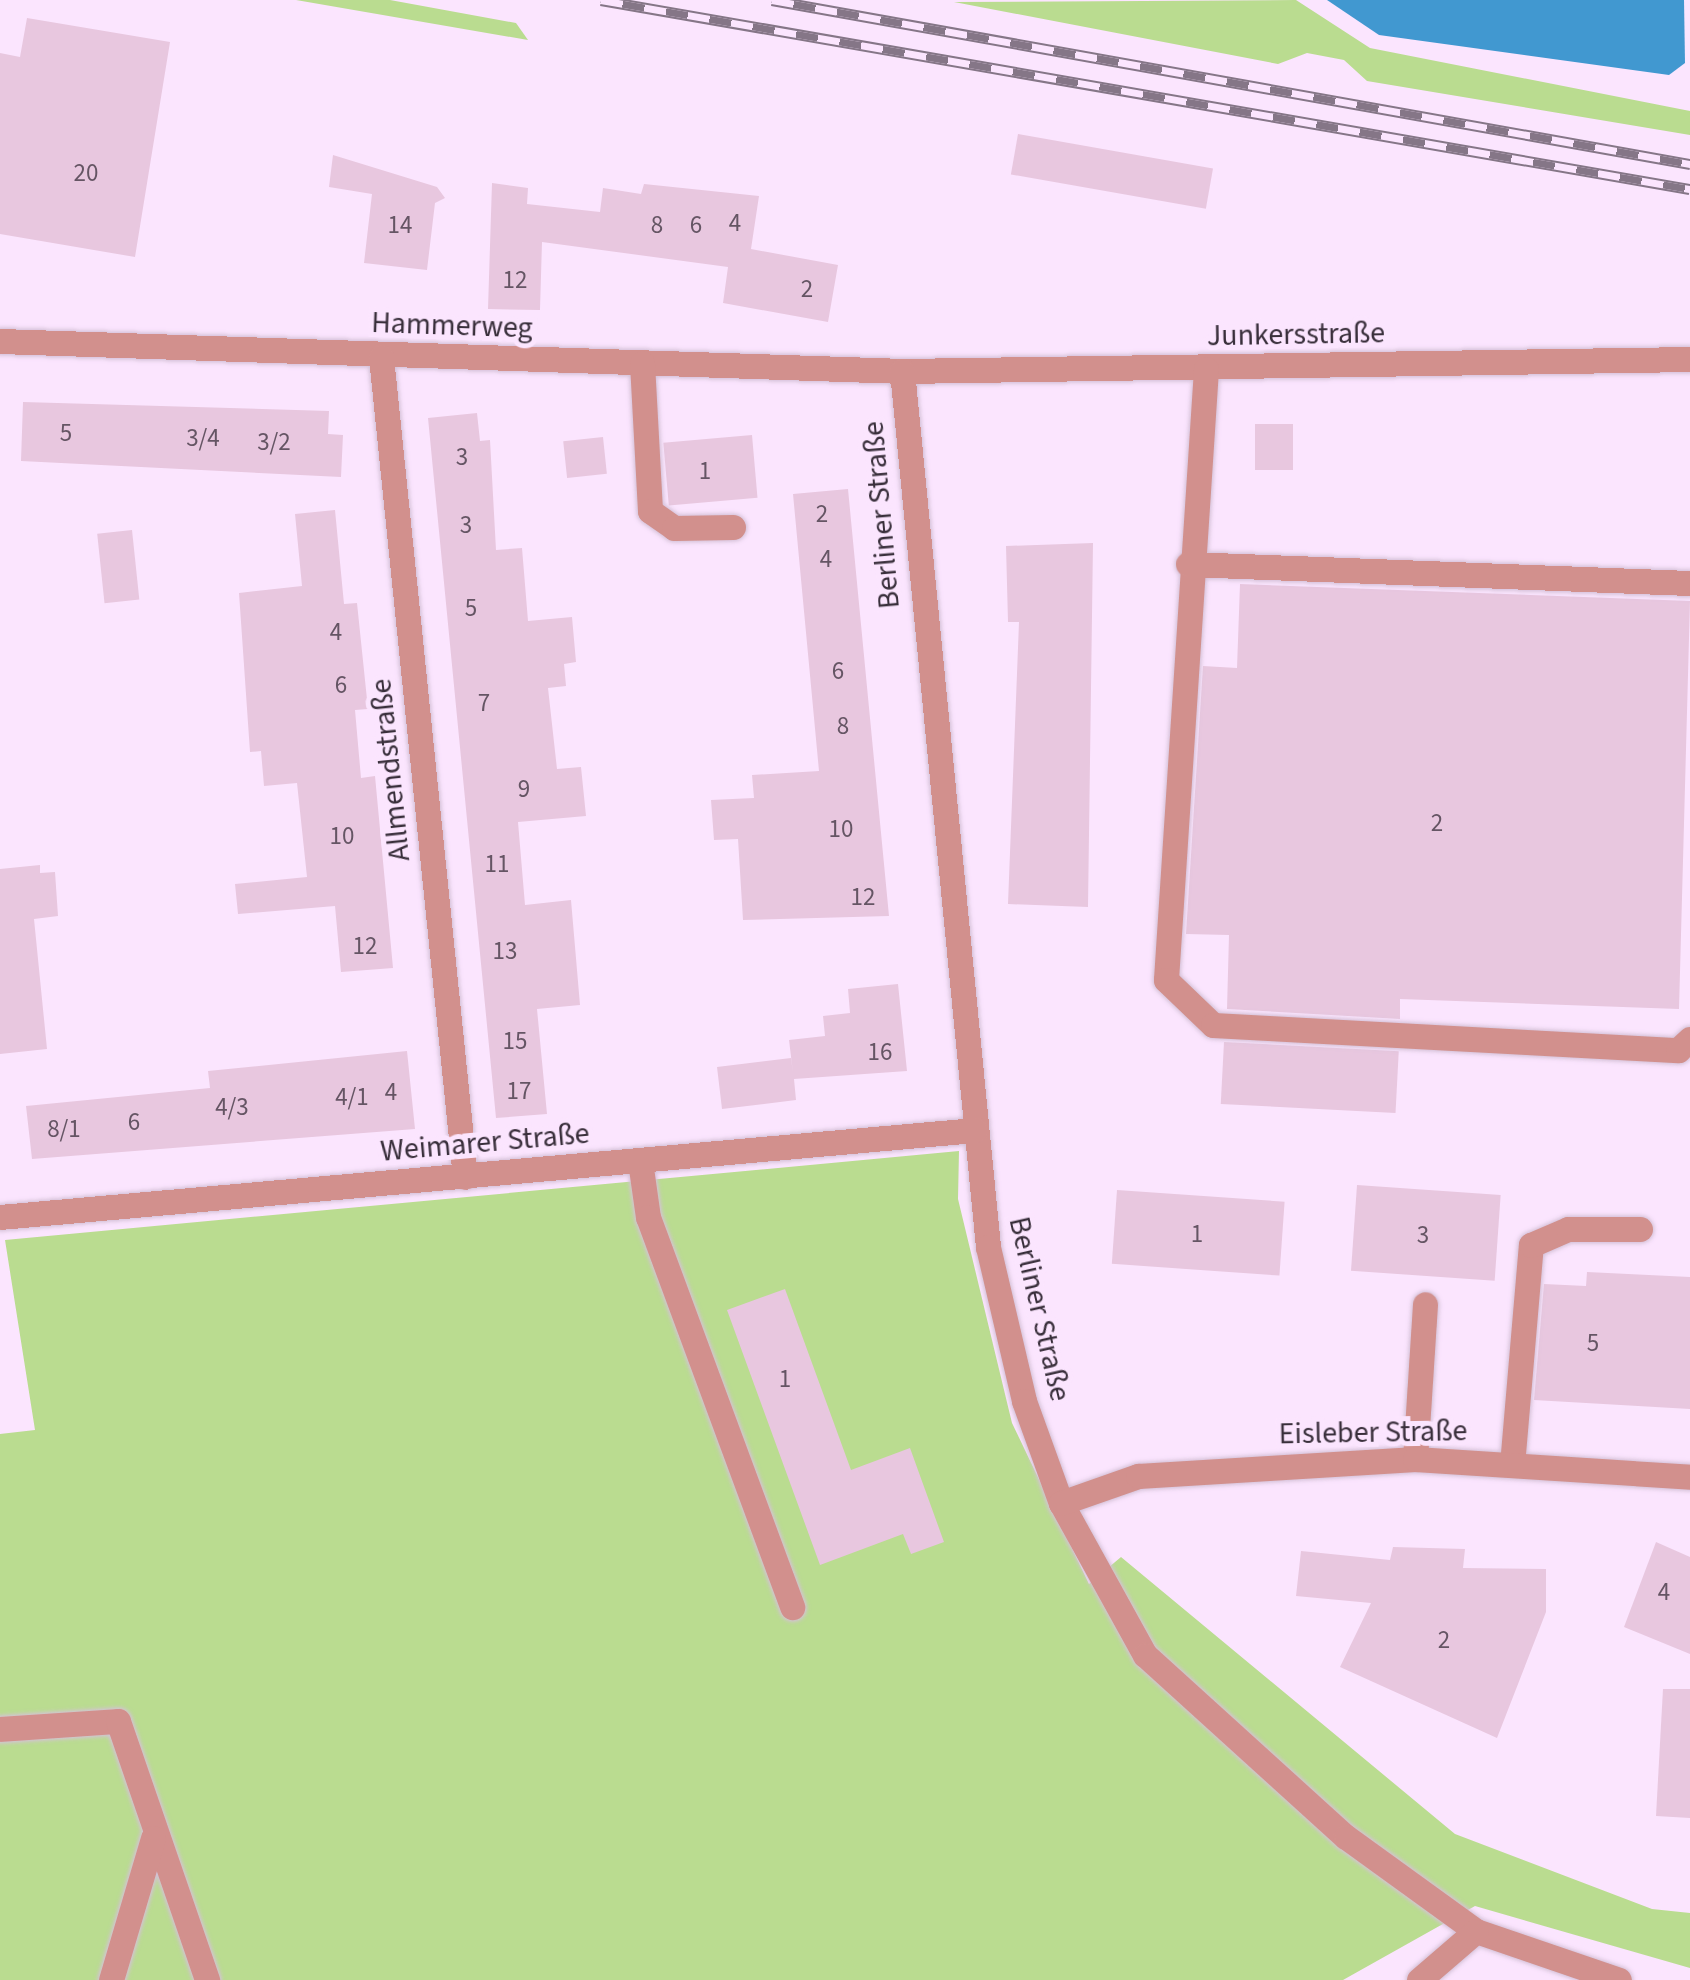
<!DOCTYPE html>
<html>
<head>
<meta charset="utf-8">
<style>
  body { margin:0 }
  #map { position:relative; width:1690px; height:1980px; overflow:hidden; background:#fbe5fe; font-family:"Source Sans 3",sans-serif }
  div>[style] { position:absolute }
  .green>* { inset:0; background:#badc90 }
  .water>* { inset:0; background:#4198d0 }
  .building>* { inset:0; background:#e8c7df; transform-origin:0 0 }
  .roads { filter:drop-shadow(0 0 2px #d4c1d7) drop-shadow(0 0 2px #d4c1d7) }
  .minor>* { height:25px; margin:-12.5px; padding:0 12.5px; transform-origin:12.5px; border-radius:12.5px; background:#d2908d }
  .rail>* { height:11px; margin-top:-5.5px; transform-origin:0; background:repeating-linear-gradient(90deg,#fbe5fe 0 22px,#857687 0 44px); box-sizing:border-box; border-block:2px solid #857687 }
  span { translate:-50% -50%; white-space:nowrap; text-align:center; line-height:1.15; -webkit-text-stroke:10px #fbe5fe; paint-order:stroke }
  .number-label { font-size:25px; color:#655564 }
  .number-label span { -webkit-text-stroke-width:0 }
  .street-label { font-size:30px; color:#392f3b }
</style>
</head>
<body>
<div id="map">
  <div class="green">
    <i style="clip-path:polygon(296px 0,390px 0,516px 23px,528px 40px)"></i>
    <i style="clip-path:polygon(1296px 0,1370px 48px,1690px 111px,1690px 135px,1367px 81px,1344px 60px,1307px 53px,1278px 64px,954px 2px)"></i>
    <i style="clip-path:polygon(959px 1151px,958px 1199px,1012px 1423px,1089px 1584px,1121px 1557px,1455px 1834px,1652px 1909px,1690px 1913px,1690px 1968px,1475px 1906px,1343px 1980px,0 1980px,0 1434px,35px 1430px,5px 1240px)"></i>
  </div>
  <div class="water">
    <i style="clip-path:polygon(1327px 0,1684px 0,1685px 63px,1669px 75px,1379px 35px)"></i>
  </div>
  <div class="building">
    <i style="clip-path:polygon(27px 18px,170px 42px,135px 257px,0 234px,0 53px,20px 57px)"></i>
    <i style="left:1018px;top:134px;width:198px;height:41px;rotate:10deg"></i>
    <i style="clip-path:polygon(333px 155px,437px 187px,445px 198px,435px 203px,427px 270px,364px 263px,372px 194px,329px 187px)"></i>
    <i style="clip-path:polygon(492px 183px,528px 188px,527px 204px,600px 212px,603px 188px,641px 194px,644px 184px,759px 196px,751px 249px,838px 265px,828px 322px,723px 303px,728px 267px,542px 242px,540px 310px,488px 309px)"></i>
    <i style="clip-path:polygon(23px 402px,329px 411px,328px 434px,343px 435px,341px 477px,21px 461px)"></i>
    <i style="clip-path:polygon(477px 413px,480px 441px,490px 440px,496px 550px,522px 548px,528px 621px,572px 617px,576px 662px,564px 664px,566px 686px,548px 688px,557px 769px,581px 767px,586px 816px,518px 822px,525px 905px,571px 900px,580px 1005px,537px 1009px,547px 1114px,496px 1118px,428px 418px)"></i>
    <i style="left:1255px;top:424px;width:38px;height:46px"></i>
    <i style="left:752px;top:435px;width:63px;height:89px;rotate:85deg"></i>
    <i style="left:603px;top:437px;width:37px;height:40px;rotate:84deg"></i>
    <i style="clip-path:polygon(848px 489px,889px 916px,743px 920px,738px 839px,714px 840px,711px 800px,754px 798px,752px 775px,819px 771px,793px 494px)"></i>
    <i style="clip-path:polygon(335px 510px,344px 604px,357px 603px,368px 709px,355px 710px,361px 778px,375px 776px,393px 968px,341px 972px,335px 906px,238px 914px,235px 884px,307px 877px,297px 783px,264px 786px,261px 751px,250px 752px,239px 593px,302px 586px,295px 514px)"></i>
    <i style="left:132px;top:530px;width:70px;height:35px;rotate:84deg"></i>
    <i style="clip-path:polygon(1093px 543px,1088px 907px,1008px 904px,1019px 622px,1008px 622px,1006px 546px)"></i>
    <i style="clip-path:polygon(1240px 584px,1690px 601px,1679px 1009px,1400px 999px,1400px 1019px,1227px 1009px,1229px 935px,1186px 934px,1203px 666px,1237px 668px)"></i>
    <i style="clip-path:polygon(40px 865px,40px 873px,55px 872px,58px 916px,34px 919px,47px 1049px,0 1054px,0 869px)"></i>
    <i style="clip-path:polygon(898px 984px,907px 1071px,794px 1079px,796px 1100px,722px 1109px,717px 1067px,791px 1058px,793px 1073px,789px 1040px,825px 1036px,823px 1016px,850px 1013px,848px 989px)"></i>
    <i style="left:1224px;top:1042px;width:175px;height:62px;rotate:3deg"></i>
    <i style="clip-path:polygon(407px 1051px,415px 1129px,32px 1159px,26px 1106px,210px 1088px,208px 1071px)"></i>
    <i style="left:1357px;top:1185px;width:144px;height:86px;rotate:4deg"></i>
    <i style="left:1117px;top:1190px;width:168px;height:74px;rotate:4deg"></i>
    <i style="clip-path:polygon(1587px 1272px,1690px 1277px,1690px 1409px,1534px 1400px,1544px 1284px,1586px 1286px)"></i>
    <i style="clip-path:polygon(785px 1289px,851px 1470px,910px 1448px,944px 1542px,911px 1554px,903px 1534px,820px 1565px,727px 1310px)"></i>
    <i style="clip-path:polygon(1656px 1542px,1690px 1557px,1690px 1654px,1624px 1627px)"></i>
    <i style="clip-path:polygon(1393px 1547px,1465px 1549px,1463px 1568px,1546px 1569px,1546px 1612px,1497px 1738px,1340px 1667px,1371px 1603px,1296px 1596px,1301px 1551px,1390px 1560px)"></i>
    <i style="clip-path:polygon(1663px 1689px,1690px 1689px,1690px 1818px,1656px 1816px)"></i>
  </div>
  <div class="roads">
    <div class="minor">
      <i style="left:0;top:341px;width:902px;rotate:1.9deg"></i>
      <i style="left:902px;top:371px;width:788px;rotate:-0.87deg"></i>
      <i style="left:381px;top:357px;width:824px;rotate:84.15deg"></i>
      <i style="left:642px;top:363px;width:148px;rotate:86.9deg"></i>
      <i style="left:650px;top:511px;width:29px;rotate:35deg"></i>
      <i style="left:674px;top:528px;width:59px;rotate:-1deg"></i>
      <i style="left:1206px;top:369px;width:612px;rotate:93.75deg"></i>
      <i style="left:1166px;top:980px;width:65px;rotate:43.8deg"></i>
      <i style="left:1213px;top:1025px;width:466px;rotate:3.1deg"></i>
      <i style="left:1678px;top:1050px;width:16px;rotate:-43deg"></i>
      <i style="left:902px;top:371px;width:880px;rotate:84.39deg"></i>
      <i style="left:988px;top:1247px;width:158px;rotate:76.8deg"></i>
      <i style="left:1024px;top:1401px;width:109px;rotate:70.1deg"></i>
      <i style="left:1061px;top:1503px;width:174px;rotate:61.1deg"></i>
      <i style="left:1145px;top:1655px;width:271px;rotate:42.2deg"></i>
      <i style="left:1346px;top:1837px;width:160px;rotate:35.9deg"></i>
      <i style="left:1476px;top:1931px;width:151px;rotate:18.9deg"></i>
      <i style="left:1188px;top:564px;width:502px;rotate:2.17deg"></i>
      <i style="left:640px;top:1161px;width:57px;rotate:81.9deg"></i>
      <i style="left:648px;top:1217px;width:416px;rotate:69.7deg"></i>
      <i style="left:0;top:1217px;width:979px;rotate:-5.1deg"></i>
      <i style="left:1415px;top:1459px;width:155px;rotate:-86.3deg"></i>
      <i style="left:1512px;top:1465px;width:221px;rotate:-85.1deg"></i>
      <i style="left:1531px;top:1245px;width:40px;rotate:-23.4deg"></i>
      <i style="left:1568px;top:1229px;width:72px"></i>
      <i style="left:1061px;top:1503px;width:82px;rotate:-19.3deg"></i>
      <i style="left:1138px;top:1476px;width:278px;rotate:-3.5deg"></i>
      <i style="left:1415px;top:1459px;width:276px;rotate:3.7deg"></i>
      <i style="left:0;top:1729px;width:118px;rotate:-3.9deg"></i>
      <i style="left:118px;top:1721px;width:274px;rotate:71deg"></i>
      <i style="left:111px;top:1980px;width:148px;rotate:-73.5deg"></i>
      <i style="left:1419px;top:1980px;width:75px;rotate:-40.7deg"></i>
    </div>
  </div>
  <div class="rail">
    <i style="left:601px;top:0;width:1105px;rotate:9.85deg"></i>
    <i style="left:772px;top:0;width:933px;rotate:10.13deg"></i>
  </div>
  <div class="number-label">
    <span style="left:86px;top:173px">20</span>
    <span style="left:735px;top:223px">4</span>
    <span style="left:400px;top:225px">14</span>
    <span style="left:657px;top:225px">8</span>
    <span style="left:696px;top:225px">6</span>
    <span style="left:515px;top:280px">12</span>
    <span style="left:807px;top:289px">2</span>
    <span style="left:66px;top:433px">5</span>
    <span style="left:203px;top:438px">3/4</span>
    <span style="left:274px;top:442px">3/2</span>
    <span style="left:462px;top:457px">3</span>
    <span style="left:705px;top:471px">1</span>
    <span style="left:822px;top:514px">2</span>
    <span style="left:466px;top:525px">3</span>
    <span style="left:826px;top:559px">4</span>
    <span style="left:471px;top:608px">5</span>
    <span style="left:336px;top:632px">4</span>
    <span style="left:838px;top:671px">6</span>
    <span style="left:341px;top:685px">6</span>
    <span style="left:484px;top:703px">7</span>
    <span style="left:843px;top:726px">8</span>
    <span style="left:524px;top:789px">9</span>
    <span style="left:1437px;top:823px">2</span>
    <span style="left:841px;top:829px">10</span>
    <span style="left:342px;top:836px">10</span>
    <span style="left:497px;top:864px">11</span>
    <span style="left:863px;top:897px">12</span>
    <span style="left:365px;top:946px">12</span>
    <span style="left:505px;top:951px">13</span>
    <span style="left:515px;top:1041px">15</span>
    <span style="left:880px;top:1052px">16</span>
    <span style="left:519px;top:1091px">17</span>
    <span style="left:391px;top:1092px">4</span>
    <span style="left:352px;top:1097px">4/1</span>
    <span style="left:232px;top:1107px">4/3</span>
    <span style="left:134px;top:1122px">6</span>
    <span style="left:64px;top:1129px">8/1</span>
    <span style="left:1197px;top:1234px">1</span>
    <span style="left:1423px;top:1235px">3</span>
    <span style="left:1593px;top:1343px">5</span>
    <span style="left:785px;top:1379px">1</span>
    <span style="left:1664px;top:1592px">4</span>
    <span style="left:1444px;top:1640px">2</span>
  </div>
  <div class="street-label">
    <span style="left:452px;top:326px;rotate:2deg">Hammerweg</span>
    <span style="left:1296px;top:335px;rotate:-1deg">Junkersstraße</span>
    <span style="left:882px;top:515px;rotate:-95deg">Berliner Straße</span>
    <span style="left:391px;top:770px;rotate:-96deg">Allmendstraße</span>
    <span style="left:485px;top:1143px;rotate:-5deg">Weimarer Straße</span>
    <span style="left:1039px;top:1309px;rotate:77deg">Berliner Straße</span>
    <span style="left:1373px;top:1433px;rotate:-1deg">Eisleber Straße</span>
  </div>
</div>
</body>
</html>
